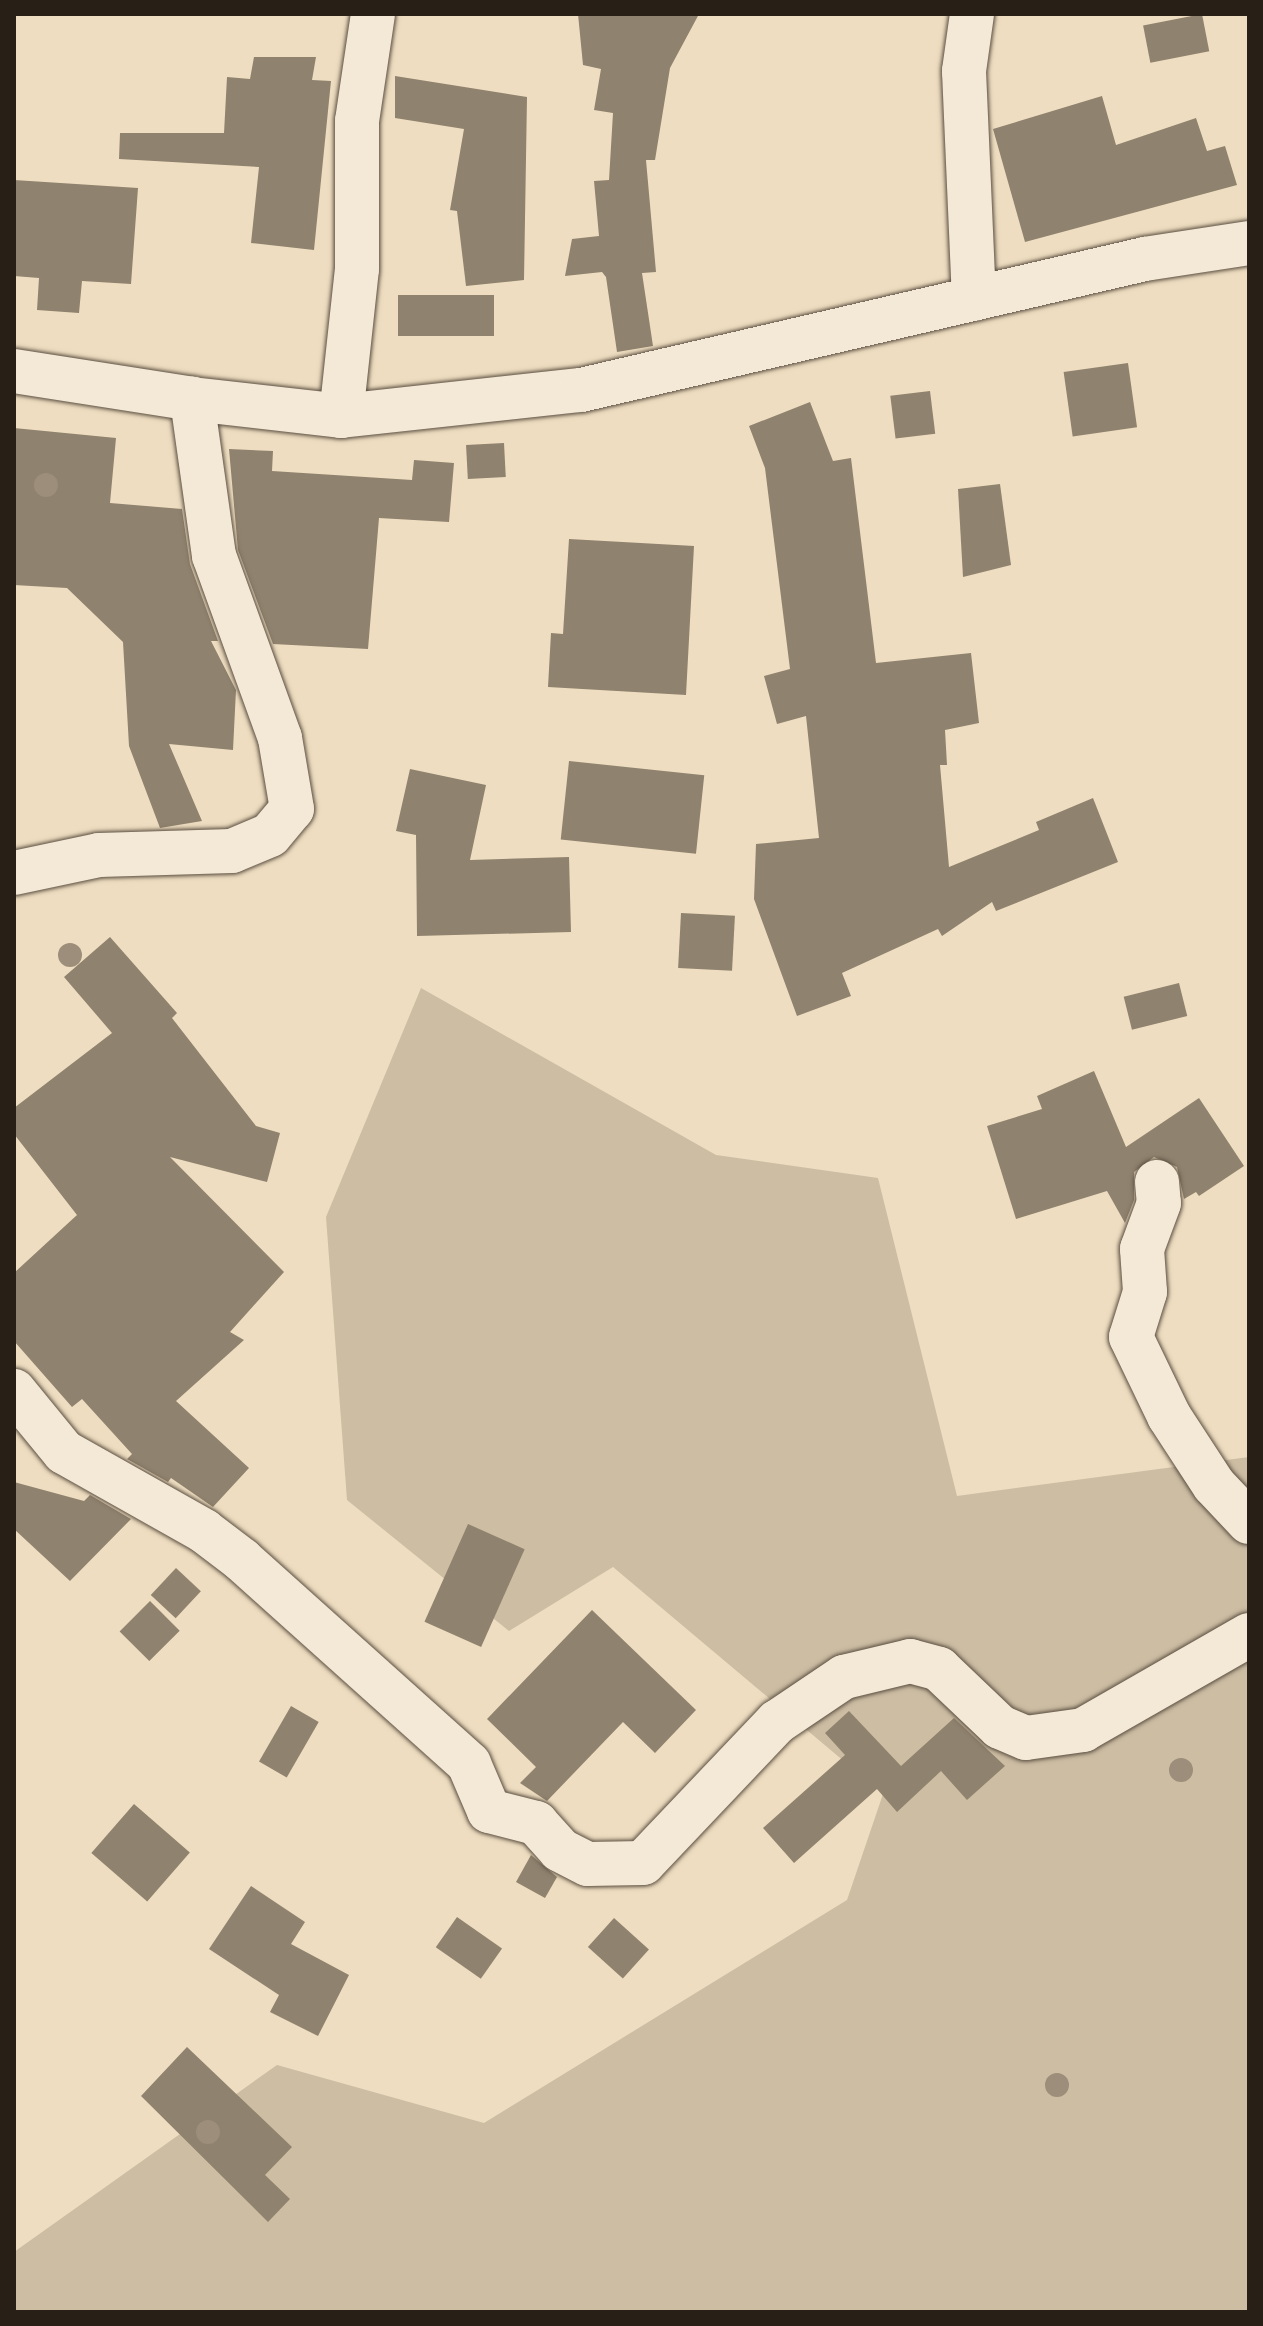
<!DOCTYPE html>
<html>
<head>
<meta charset="utf-8">
<style>
  body { margin:0 }
  #map { position:relative; width:1263px; height:2326px; overflow:hidden; background:#eeddc0; font-family:Alegreya,serif }
  div>[style] { position:absolute }
  .green>* { inset:0; background:#ccbda3 }
  .building>* { inset:0; background:#8f826e; transform-origin:0 0 }
  .roads { filter:drop-shadow(0 0 2px #5a4e40) drop-shadow(0 0 2px #5a4e40) }
  .minor>* { height:44px; margin:-22px; padding:0 22px; transform-origin:22px; border-radius:22px; background:#f4e9d6 }
  .tertiary>* { height:44px; margin:-22px; padding:0 22px; transform-origin:22px; border-radius:22px; background:#f4e9d6 }
  .trees>* { width:24px; height:24px; margin:-12px; border-radius:50%; background:#9c8e7a }
  span { translate:-50% -50%; white-space:nowrap; text-align:center; line-height:1.15; -webkit-text-stroke:6px #f4e9d6; paint-order:stroke }
  .frame { position:absolute; inset:0; border:16px solid #281f16; pointer-events:none }
</style>
</head>
<body>
<div id="map">
  <div class="green">
    <i style="clip-path:polygon(421px 988px,716px 1155px,878px 1178px,957px 1496px,1249px 1457px,1249px 2312px,14px 2312px,14px 2252px,277px 2065px,484px 2123px,847px 1900px,883px 1794px,613px 1567px,509px 1631px,347px 1500px,326px 1217px)"></i>
  </div>
  <div class="building">
    <i style="clip-path:polygon(578px 14px,699px 14px,670px 68px,655px 160px,646px 160px,656px 272px,642px 273px,653px 346px,617px 352px,606px 277px,602px 272px,565px 276px,572px 239px,599px 236px,594px 181px,609px 180px,613px 113px,594px 110px,601px 69px,583px 65px)"></i>
    <i style="left:1202px;top:14px;width:38px;height:60px;rotate:79deg"></i>
    <i style="clip-path:polygon(254px 57px,316px 57px,312px 80px,331px 81px,314px 250px,251px 243px,259px 167px,119px 159px,120px 133px,224px 133px,227px 77px,250px 79px)"></i>
    <i style="clip-path:polygon(395px 76px,527px 97px,524px 280px,466px 286px,457px 211px,450px 210px,464px 129px,395px 118px)"></i>
    <i style="clip-path:polygon(1102px 96px,1116px 145px,1196px 118px,1207px 151px,1225px 146px,1237px 185px,1025px 242px,993px 129px)"></i>
    <i style="clip-path:polygon(14px 180px,138px 188px,131px 284px,82px 281px,79px 313px,37px 310px,39px 278px,14px 276px)"></i>
    <i style="left:494px;top:295px;width:41px;height:96px;rotate:90deg"></i>
    <i style="left:1128px;top:363px;width:65px;height:65px;rotate:82deg"></i>
    <i style="left:930px;top:391px;width:43px;height:40px;rotate:83deg"></i>
    <i style="clip-path:polygon(810px 402px,833px 461px,851px 458px,876px 663px,971px 653px,979px 723px,945px 730px,947px 765px,940px 765px,949px 867px,1039px 830px,1036px 822px,1093px 798px,1118px 862px,996px 911px,992px 902px,942px 936px,938px 929px,842px 973px,851px 996px,797px 1016px,754px 899px,756px 844px,819px 838px,806px 716px,777px 724px,764px 676px,790px 669px,765px 468px,749px 426px)"></i>
    <i style="clip-path:polygon(14px 428px,116px 438px,110px 503px,182px 509px,190px 564px,218px 641px,211px 641px,236px 690px,233px 750px,169px 744px,202px 821px,160px 828px,129px 746px,123px 642px,67px 588px,14px 585px)"></i>
    <i style="left:504px;top:443px;width:34px;height:38px;rotate:87deg"></i>
    <i style="clip-path:polygon(229px 449px,273px 451px,272px 471px,412px 480px,414px 460px,454px 463px,449px 522px,379px 518px,368px 649px,273px 644px,238px 550px)"></i>
    <i style="clip-path:polygon(1000px 484px,1011px 565px,963px 577px,958px 489px)"></i>
    <i style="clip-path:polygon(569px 539px,694px 546px,686px 695px,548px 687px,551px 633px,563px 634px)"></i>
    <i style="left:569px;top:761px;width:136px;height:79px;rotate:6deg"></i>
    <i style="clip-path:polygon(410px 769px,486px 785px,470px 860px,569px 857px,571px 932px,417px 936px,416px 835px,396px 831px)"></i>
    <i style="left:681px;top:913px;width:54px;height:55px;rotate:3deg"></i>
    <i style="clip-path:polygon(110px 937px,177px 1013px,172px 1018px,256px 1126px,280px 1133px,267px 1182px,170px 1157px,284px 1272px,230px 1332px,244px 1340px,176px 1401px,249px 1468px,213px 1507px,171px 1478px,168px 1482px,127px 1459px,132px 1454px,82px 1399px,72px 1407px,14px 1341px,14px 1273px,77px 1215px,14px 1134px,14px 1108px,112px 1033px,64px 977px)"></i>
    <i style="left:1179px;top:983px;width:34px;height:57px;rotate:76deg"></i>
    <i style="clip-path:polygon(1094px 1071px,1126px 1147px,1199px 1098px,1244px 1166px,1199px 1196px,1196px 1192px,1184px 1199px,1177px 1167px,1154px 1157px,1134px 1172px,1134px 1200px,1125px 1223px,1107px 1191px,1016px 1219px,987px 1126px,1042px 1109px,1037px 1096px)"></i>
    <i style="clip-path:polygon(14px 1482px,84px 1501px,90px 1495px,131px 1519px,70px 1581px,14px 1529px)"></i>
    <i style="left:468px;top:1524px;width:62px;height:107px;rotate:24deg"></i>
    <i style="left:176px;top:1568px;width:34px;height:37px;rotate:43deg"></i>
    <i style="left:150px;top:1601px;width:42px;height:43px;rotate:45deg"></i>
    <i style="clip-path:polygon(592px 1610px,696px 1710px,655px 1753px,623px 1722px,547px 1801px,520px 1783px,536px 1767px,487px 1719px)"></i>
    <i style="left:291px;top:1706px;width:32px;height:64px;rotate:30deg"></i>
    <i style="clip-path:polygon(849px 1711px,901px 1766px,954px 1718px,1005px 1766px,967px 1800px,941px 1771px,897px 1812px,877px 1789px,794px 1863px,763px 1828px,845px 1755px,825px 1733px)"></i>
    <i style="left:134px;top:1804px;width:74px;height:65px;rotate:41deg"></i>
    <i style="clip-path:polygon(531px 1855px,557px 1877px,545px 1898px,516px 1882px)"></i>
    <i style="clip-path:polygon(251px 1886px,305px 1922px,291px 1944px,349px 1975px,318px 2036px,270px 2012px,279px 1995px,209px 1949px)"></i>
    <i style="left:457px;top:1917px;width:55px;height:37px;rotate:35deg"></i>
    <i style="left:614px;top:1918px;width:47px;height:39px;rotate:42deg"></i>
    <i style="clip-path:polygon(187px 2047px,292px 2147px,265px 2175px,290px 2199px,268px 2222px,141px 2096px)"></i>
  </div>
  <div class="roads">
    <div class="minor">
      <i style="left:972px;top:14px;width:58px;rotate:98deg"></i>
      <i style="left:964px;top:71px;width:228px;rotate:87.5deg"></i>
      <i style="left:341px;top:416px;width:148px;rotate:-83.8deg"></i>
      <i style="left:357px;top:269px;width:148px;rotate:-90deg"></i>
      <i style="left:357px;top:121px;width:108px;rotate:-81.5deg"></i>
      <i style="left:14px;top:873px;width:87px;rotate:-12deg"></i>
      <i style="left:99px;top:855px;width:133px;rotate:-1.7deg"></i>
      <i style="left:232px;top:851px;width:41px;rotate:-22.8deg"></i>
      <i style="left:270px;top:835px;width:34px;rotate:-50deg"></i>
      <i style="left:292px;top:809px;width:72px;rotate:-99.6deg"></i>
      <i style="left:280px;top:738px;width:194px;rotate:-109.9deg"></i>
      <i style="left:214px;top:556px;width:159px;rotate:-98deg"></i>
      <i style="left:1157px;top:1182px;width:21px;rotate:85deg"></i>
      <i style="left:1159px;top:1203px;width:49px;rotate:110.3deg"></i>
      <i style="left:1142px;top:1249px;width:43px;rotate:86deg"></i>
      <i style="left:1145px;top:1292px;width:47px;rotate:107.3deg"></i>
      <i style="left:1131px;top:1337px;width:88px;rotate:64.3deg"></i>
      <i style="left:1169px;top:1416px;width:82px;rotate:56.9deg"></i>
      <i style="left:1214px;top:1485px;width:51px;rotate:46.6deg"></i>
      <i style="left:14px;top:1391px;width:79px;rotate:50.7deg"></i>
      <i style="left:64px;top:1452px;width:161px;rotate:29.4deg"></i>
      <i style="left:204px;top:1531px;width:48px;rotate:37.3deg"></i>
      <i style="left:242px;top:1560px;width:305px;rotate:41.9deg"></i>
      <i style="left:469px;top:1764px;width:51px;rotate:66.9deg"></i>
      <i style="left:489px;top:1811px;width:49px;rotate:14.3deg"></i>
      <i style="left:536px;top:1823px;width:36px;rotate:48deg"></i>
      <i style="left:560px;top:1850px;width:31px;rotate:27deg"></i>
      <i style="left:588px;top:1864px;width:55px;rotate:-1deg"></i>
      <i style="left:643px;top:1863px;width:195px;rotate:-46.5deg"></i>
      <i style="left:777px;top:1722px;width:81px;rotate:-33.9deg"></i>
      <i style="left:844px;top:1677px;width:68px;rotate:-13.6deg"></i>
      <i style="left:910px;top:1661px;width:30px;rotate:15deg"></i>
      <i style="left:939px;top:1669px;width:84px;rotate:43.6deg"></i>
      <i style="left:1000px;top:1727px;width:28px;rotate:23deg"></i>
      <i style="left:1026px;top:1738px;width:58px;rotate:-8deg"></i>
      <i style="left:1083px;top:1730px;width:191px;rotate:-29.8deg"></i>
    </div>
    <div class="tertiary">
      <i style="left:14px;top:371px;width:180px;rotate:8.9deg"></i>
      <i style="left:192px;top:399px;width:150px;rotate:6.5deg"></i>
      <i style="left:341px;top:416px;width:241px;rotate:-6.2deg"></i>
      <i style="left:581px;top:390px;width:579px;rotate:-13.08deg"></i>
      <i style="left:1145px;top:259px;width:105px;rotate:-8.7deg"></i>
    </div>
  </div>
  <div class="trees">
    <i style="left:46px;top:485px"></i>
    <i style="left:70px;top:955px"></i>
    <i style="left:1181px;top:1770px"></i>
    <i style="left:1057px;top:2085px"></i>
    <i style="left:208px;top:2132px"></i>
  </div>
  <div class="frame"></div>
</div>
</body>
</html>
